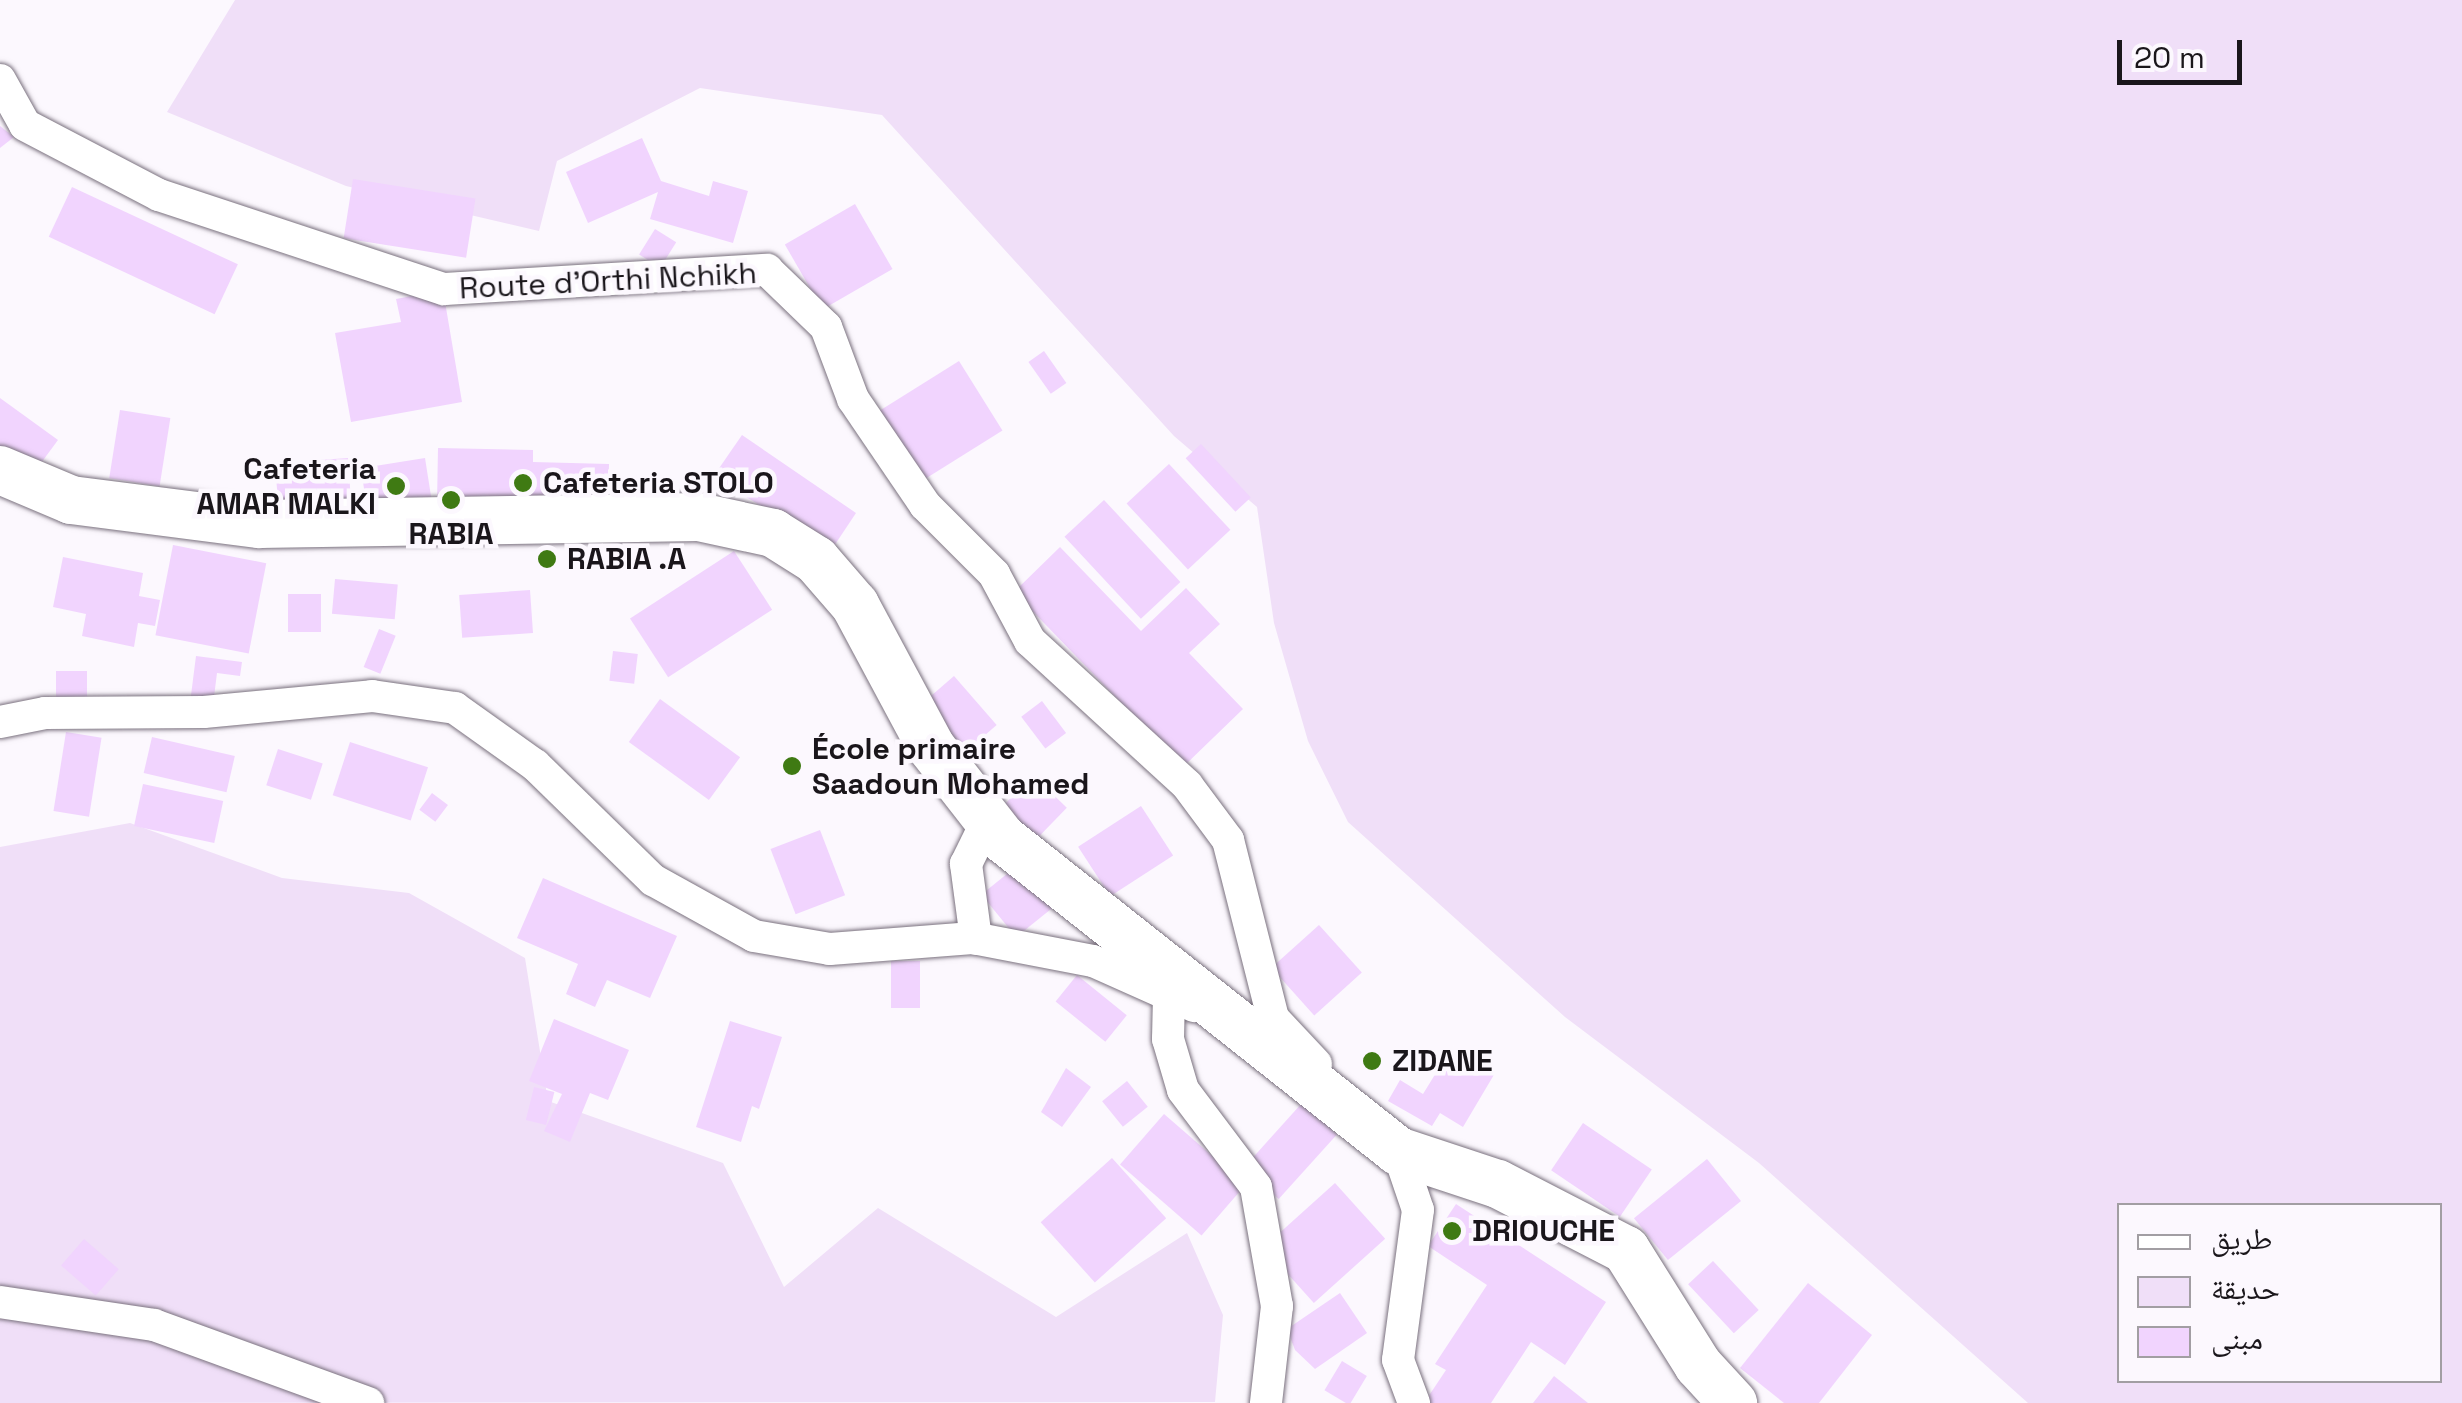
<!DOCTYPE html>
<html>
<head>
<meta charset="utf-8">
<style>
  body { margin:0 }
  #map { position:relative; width:2462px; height:1403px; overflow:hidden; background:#fcf8fe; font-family:"Space Grotesk","Noto Naskh Arabic",sans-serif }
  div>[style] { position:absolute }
  .green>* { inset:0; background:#f0dff8 }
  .building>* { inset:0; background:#f1d4fe; transform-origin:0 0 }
  .roads { filter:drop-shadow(0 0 2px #7a717e) drop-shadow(0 0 2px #7a717e) }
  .street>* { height:32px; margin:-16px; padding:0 16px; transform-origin:16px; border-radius:16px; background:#fff }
  .secondary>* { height:48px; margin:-24px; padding:0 24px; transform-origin:24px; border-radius:24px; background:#fff }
  .dots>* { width:28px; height:28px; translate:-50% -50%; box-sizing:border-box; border:5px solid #fcf8fe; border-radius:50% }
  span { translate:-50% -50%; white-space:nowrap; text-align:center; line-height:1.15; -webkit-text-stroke:9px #fcf8fe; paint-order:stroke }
  .street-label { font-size:30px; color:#1a161b }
  .poi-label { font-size:30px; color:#1a161b; font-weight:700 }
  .right { translate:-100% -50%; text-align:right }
  .left { translate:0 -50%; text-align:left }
  .legend { position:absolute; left:2117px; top:1203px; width:325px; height:180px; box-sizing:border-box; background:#fcf8fe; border:2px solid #a29ea3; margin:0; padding:12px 18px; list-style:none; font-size:30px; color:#1a161b }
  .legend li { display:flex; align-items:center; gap:20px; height:50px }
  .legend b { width:50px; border:2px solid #a29ea3 }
  .scale { position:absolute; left:2117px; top:40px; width:125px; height:45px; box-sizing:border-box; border:5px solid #1a161b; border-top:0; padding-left:12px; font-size:30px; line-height:35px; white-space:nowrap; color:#1a161b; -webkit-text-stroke:8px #fcf8fe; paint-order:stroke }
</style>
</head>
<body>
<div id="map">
  <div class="green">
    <i style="clip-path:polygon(evenodd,235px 0,2462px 0,2462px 1403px,2028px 1403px,1759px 1163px,1565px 1017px,1348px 822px,1308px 741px,1274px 623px,1257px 507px,1174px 436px,882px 115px,700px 88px,557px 161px,539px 231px,346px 186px,167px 112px,235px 0,2120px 1206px,2440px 1206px,2440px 1380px,2120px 1380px,2120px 1206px)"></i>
    <i style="clip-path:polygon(130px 823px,282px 878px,409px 893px,525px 958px,548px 1101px,723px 1163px,784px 1287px,878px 1208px,1056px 1317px,1187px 1233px,1223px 1315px,1215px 1402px,0 1403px,0 847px)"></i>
  </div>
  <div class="building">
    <i style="clip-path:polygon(0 126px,14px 137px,0 148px)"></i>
    <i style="clip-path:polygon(642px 138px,661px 181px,709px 196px,713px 181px,748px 191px,733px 243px,650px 219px,658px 192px,588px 223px,566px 172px)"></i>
    <i style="left:353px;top:179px;width:124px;height:60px;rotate:9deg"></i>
    <i style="left:72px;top:187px;width:183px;height:55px;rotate:25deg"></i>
    <i style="left:855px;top:204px;width:75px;height:81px;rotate:60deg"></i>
    <i style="left:655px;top:229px;width:25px;height:30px;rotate:32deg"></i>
    <i style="clip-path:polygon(443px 290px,462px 402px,351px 422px,335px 333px,401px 322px,396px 299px)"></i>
    <i style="left:1044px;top:351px;width:39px;height:19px;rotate:55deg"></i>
    <i style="left:959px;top:361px;width:82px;height:97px;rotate:58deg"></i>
    <i style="clip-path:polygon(0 398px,58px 440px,30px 478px,0 456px)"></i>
    <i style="left:120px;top:410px;width:51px;height:69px;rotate:9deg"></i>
    <i style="clip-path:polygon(742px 435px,856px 513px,832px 549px,713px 477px)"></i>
    <i style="left:1201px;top:444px;width:73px;height:21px;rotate:47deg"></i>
    <i style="clip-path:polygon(438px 448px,533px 450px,533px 462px,609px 464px,608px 504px,437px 503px)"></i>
    <i style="left:348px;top:458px;width:42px;height:73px;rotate:86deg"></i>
    <i style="left:425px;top:458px;width:47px;height:65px;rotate:81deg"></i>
    <i style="left:1169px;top:464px;width:90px;height:58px;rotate:47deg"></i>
    <i style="left:641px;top:478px;width:34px;height:30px;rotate:17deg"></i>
    <i style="left:1104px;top:500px;width:112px;height:54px;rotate:47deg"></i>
    <i style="left:173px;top:545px;width:95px;height:92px;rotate:11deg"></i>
    <i style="clip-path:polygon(1060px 547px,1141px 631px,1186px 588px,1220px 624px,1189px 653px,1243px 709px,1183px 767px,1014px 592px)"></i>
    <i style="left:734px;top:551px;width:70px;height:124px;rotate:57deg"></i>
    <i style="clip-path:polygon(63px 557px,143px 573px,139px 596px,160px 600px,155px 626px,138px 623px,134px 647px,82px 636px,86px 614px,53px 607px)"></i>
    <i style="left:335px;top:579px;width:63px;height:35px;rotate:5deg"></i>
    <i style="left:530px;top:590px;width:43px;height:71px;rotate:86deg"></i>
    <i style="left:288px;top:594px;width:33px;height:38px"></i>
    <i style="left:379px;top:629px;width:18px;height:41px;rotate:22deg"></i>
    <i style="left:613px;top:651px;width:25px;height:30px;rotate:7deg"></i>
    <i style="clip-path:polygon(196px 656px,242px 662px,240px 676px,217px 673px,213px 705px,190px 703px)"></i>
    <i style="left:56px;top:671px;width:31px;height:40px"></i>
    <i style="left:954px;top:676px;width:65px;height:42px;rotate:49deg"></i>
    <i style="left:660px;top:699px;width:99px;height:53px;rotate:36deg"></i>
    <i style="left:1042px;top:701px;width:40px;height:26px;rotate:53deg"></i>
    <i style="left:66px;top:732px;width:36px;height:80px;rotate:9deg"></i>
    <i style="left:152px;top:737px;width:85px;height:37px;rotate:13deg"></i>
    <i style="left:350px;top:742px;width:82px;height:56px;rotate:18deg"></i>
    <i style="left:278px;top:749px;width:47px;height:38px;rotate:18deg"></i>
    <i style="left:1033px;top:775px;width:47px;height:47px;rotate:44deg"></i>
    <i style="left:143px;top:784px;width:82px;height:43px;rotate:12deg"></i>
    <i style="left:432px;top:793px;width:20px;height:21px;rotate:37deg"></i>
    <i style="left:1141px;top:806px;width:59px;height:75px;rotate:57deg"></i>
    <i style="left:820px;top:830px;width:70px;height:53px;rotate:69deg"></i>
    <i style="left:1018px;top:865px;width:55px;height:47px;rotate:51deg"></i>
    <i style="clip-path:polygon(543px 878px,677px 936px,650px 998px,607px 980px,595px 1007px,566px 994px,578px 964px,517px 938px)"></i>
    <i style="left:1319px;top:925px;width:64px;height:64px;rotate:48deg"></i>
    <i style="left:891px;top:961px;width:29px;height:47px"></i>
    <i style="left:1077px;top:975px;width:64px;height:34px;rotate:39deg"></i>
    <i style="clip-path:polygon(554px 1019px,629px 1050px,608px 1100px,590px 1093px,570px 1142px,544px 1131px,562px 1094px,529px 1081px)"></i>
    <i style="clip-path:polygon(730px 1021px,782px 1037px,759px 1109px,752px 1106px,741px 1142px,696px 1127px)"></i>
    <i style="clip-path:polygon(1452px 1047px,1495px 1073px,1463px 1127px,1440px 1113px,1432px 1126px,1388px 1101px,1400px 1080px,1423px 1094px)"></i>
    <i style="clip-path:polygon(1066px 1068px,1091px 1087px,1062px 1127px,1041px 1112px)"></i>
    <i style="left:1127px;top:1081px;width:33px;height:32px;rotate:51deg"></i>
    <i style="left:534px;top:1087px;width:21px;height:34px;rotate:14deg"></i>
    <i style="left:1302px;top:1103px;width:47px;height:87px;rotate:42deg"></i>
    <i style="left:1164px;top:1114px;width:108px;height:67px;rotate:41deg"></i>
    <i style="left:1583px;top:1123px;width:83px;height:57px;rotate:34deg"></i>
    <i style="left:1112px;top:1158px;width:81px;height:96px;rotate:48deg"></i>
    <i style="left:1707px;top:1159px;width:54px;height:94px;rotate:51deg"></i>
    <i style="left:1335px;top:1183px;width:75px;height:96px;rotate:48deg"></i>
    <i style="clip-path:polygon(1456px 1204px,1606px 1302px,1565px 1365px,1531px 1342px,1491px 1403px,1424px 1403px,1446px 1370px,1435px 1364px,1487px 1285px,1428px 1246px)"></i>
    <i style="left:84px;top:1239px;width:46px;height:35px;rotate:41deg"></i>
    <i style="left:1713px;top:1261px;width:67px;height:34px;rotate:47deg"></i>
    <i style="clip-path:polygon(1808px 1283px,1872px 1335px,1819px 1403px,1784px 1403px,1740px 1368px)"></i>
    <i style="clip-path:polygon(1340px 1293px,1367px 1333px,1315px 1369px,1295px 1350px,1287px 1329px)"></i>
    <i style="left:1342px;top:1361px;width:29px;height:34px;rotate:31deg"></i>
    <i style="clip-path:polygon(1554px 1376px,1588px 1403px,1533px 1403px)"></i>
  </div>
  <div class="roads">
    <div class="street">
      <i style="left:0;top:80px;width:51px;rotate:60.9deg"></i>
      <i style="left:25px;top:125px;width:151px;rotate:27.6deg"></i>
      <i style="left:159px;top:195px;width:300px;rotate:18.3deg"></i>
      <i style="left:444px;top:289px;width:324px;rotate:-3.4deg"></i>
      <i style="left:767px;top:270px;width:82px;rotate:44deg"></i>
      <i style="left:826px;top:327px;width:77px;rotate:69.4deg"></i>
      <i style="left:853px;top:399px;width:128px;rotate:55.8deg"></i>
      <i style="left:925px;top:505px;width:98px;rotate:45deg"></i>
      <i style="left:994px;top:574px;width:76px;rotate:61.8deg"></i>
      <i style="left:1030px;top:641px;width:213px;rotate:42.5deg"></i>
      <i style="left:1187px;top:785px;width:69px;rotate:53.3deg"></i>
      <i style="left:1228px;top:840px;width:184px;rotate:75.8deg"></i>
      <i style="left:1273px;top:1018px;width:63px;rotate:46.9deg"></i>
      <i style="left:0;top:722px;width:46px;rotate:-11.3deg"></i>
      <i style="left:45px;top:713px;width:159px;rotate:-0.4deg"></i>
      <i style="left:204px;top:712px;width:169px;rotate:-5.4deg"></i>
      <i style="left:372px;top:696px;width:84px;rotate:8.2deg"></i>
      <i style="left:455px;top:708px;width:98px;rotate:35.5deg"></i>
      <i style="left:535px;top:765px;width:165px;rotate:44.3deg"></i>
      <i style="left:653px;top:880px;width:115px;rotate:29deg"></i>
      <i style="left:754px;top:936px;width:77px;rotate:9.7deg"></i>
      <i style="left:830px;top:949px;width:143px;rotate:-4.4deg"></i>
      <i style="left:973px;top:938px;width:122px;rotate:10.9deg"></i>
      <i style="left:1093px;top:961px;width:111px;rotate:24deg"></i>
      <i style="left:976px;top:939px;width:76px;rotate:-97.6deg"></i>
      <i style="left:966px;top:864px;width:50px;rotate:-63.9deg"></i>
      <i style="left:1169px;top:995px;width:44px;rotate:91.3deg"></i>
      <i style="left:1168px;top:1039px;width:53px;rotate:73.6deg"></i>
      <i style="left:1183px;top:1090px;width:121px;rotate:53deg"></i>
      <i style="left:1256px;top:1187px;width:121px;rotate:80deg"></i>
      <i style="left:1277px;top:1306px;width:98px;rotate:96.5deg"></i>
      <i style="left:1387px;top:1140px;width:16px;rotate:45deg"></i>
      <i style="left:1398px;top:1151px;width:62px;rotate:71.3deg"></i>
      <i style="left:1418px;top:1210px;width:151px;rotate:97.6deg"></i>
      <i style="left:1398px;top:1360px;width:46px;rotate:69.6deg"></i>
      <i style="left:0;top:1302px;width:156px;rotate:8.5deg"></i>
      <i style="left:154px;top:1325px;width:228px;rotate:20deg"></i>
    </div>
    <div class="secondary">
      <i style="left:0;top:470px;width:77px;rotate:22.9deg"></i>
      <i style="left:71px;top:500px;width:190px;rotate:7.3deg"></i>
      <i style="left:259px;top:524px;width:440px;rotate:-0.9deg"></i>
      <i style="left:699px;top:517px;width:76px;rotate:12.2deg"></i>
      <i style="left:773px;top:533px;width:51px;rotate:32.1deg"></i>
      <i style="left:816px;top:560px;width:60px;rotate:49.1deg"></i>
      <i style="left:855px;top:605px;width:161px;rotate:61.8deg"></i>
      <i style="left:931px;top:747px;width:115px;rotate:52deg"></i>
      <i style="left:1002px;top:838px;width:505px;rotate:38.32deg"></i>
      <i style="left:1398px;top:1151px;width:105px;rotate:18.3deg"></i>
      <i style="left:1498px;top:1184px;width:144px;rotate:27.3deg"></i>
      <i style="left:1626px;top:1250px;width:136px;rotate:57.9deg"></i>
      <i style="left:1698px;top:1365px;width:52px;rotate:47.4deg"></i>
    </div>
  </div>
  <div class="dots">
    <i style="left:523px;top:483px;background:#3f7a13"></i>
    <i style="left:396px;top:486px;background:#3f7a13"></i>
    <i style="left:451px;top:500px;background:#3f7a13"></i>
    <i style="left:547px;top:559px;background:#3f7a13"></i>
    <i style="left:792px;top:766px;background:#3f7a13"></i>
    <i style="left:1372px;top:1061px;background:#3f7a13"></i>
    <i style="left:1452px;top:1231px;background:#3f7a13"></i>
  </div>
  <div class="street-label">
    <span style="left:608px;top:281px;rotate:-3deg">Route d'Orthi Nchikh</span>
  </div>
  <div class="poi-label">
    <span class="right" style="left:376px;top:486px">Cafeteria<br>AMAR MALKI</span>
    <span class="left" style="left:543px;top:483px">Cafeteria STOLO</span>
    <span style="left:451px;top:534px">RABIA</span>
    <span class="left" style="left:567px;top:559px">RABIA .A</span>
    <span class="left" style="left:812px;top:766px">École primaire<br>Saadoun Mohamed</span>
    <span class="left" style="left:1392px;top:1061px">ZIDANE</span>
    <span class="left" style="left:1472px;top:1231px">DRIOUCHE</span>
  </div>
  <ul class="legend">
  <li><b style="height:12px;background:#fff"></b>طريق</li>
  <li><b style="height:28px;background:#f0dff8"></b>حديقة</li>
  <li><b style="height:28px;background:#f1d4fe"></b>مبنى</li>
  </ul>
  <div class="scale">20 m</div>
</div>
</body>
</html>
